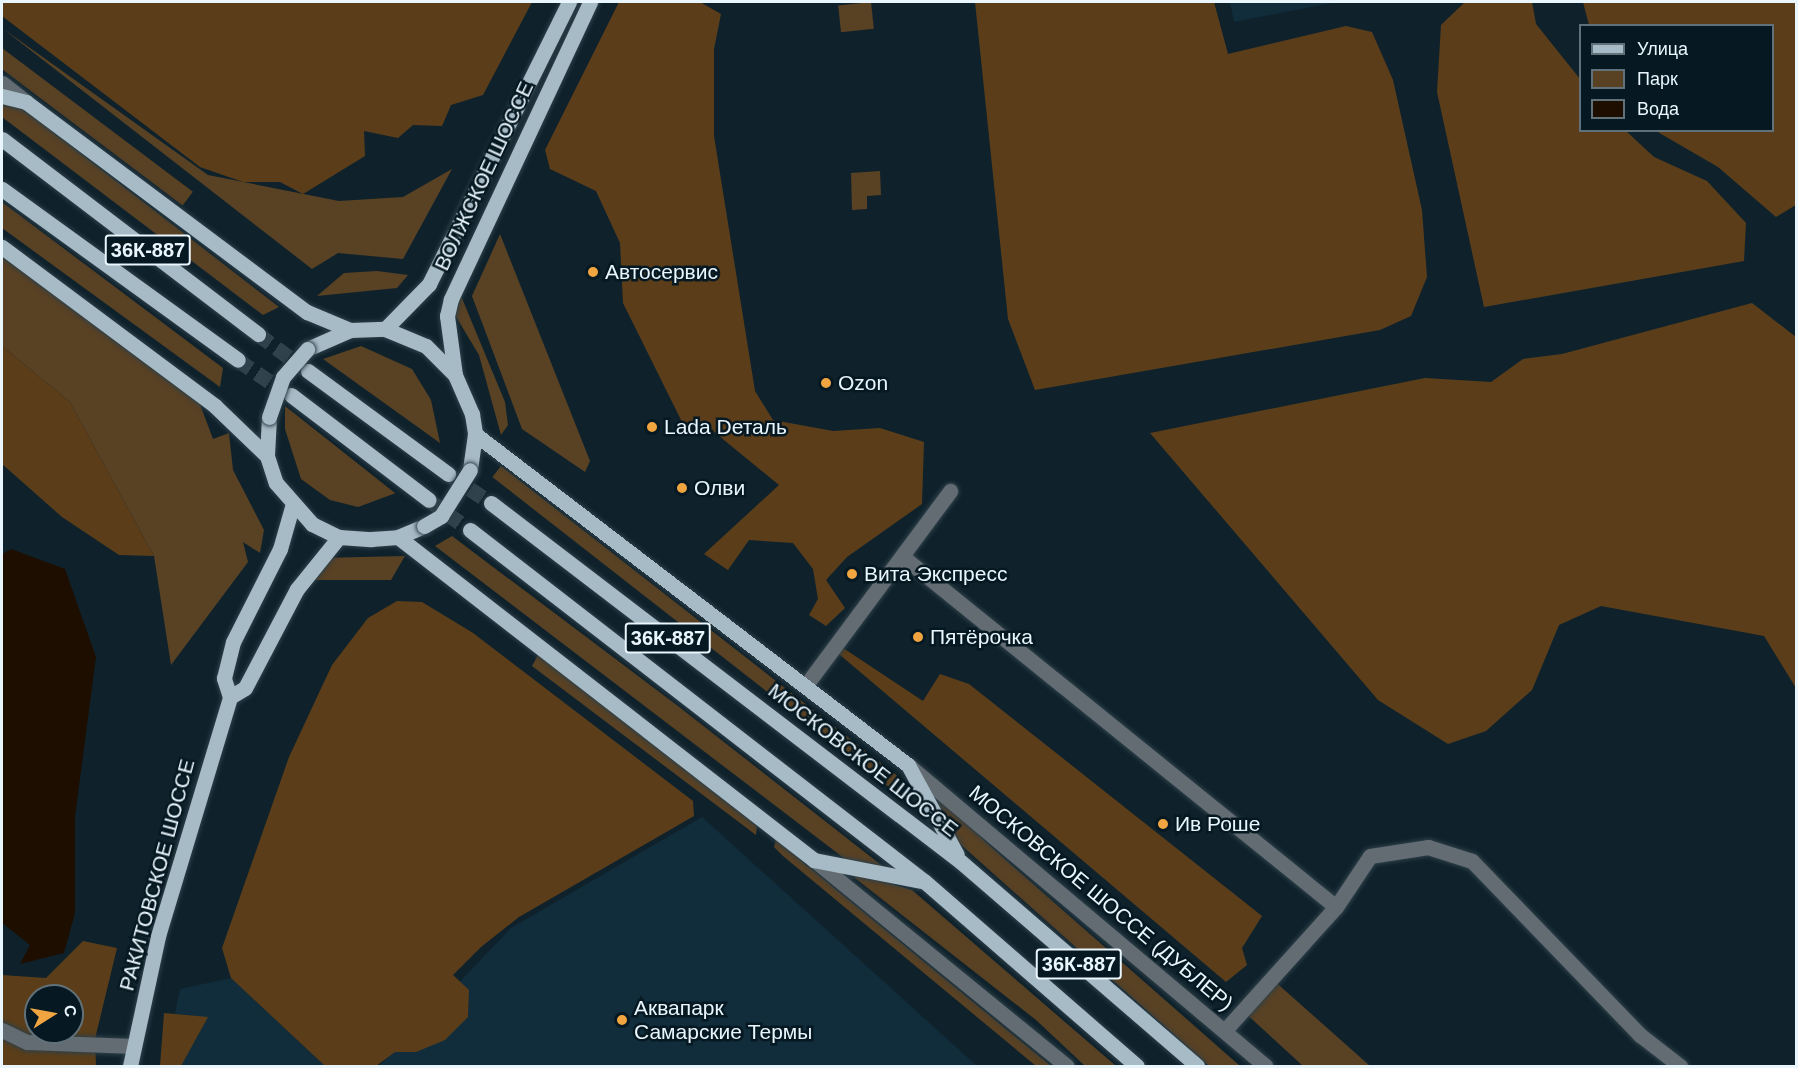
<!DOCTYPE html>
<html>
<head>
<meta charset="utf-8">
<style>
  body { margin:0 }
  #map { position:relative; width:1798px; height:1068px; overflow:hidden; background:#0f222c; font-family:Helvetica,sans-serif }
  div>[style] { position:absolute }
  .built>* { inset:0; background:#112c3a }
  .green>* { inset:0; background:#594124; transform-origin:0 0 }
  .forest>* { inset:0; background:#5b3e19 }
  .water>* { inset:0; background:#1d0e00 }
  .primary-tunnel>* { height:15px; margin-top:-7.5px; transform-origin:0; background:repeating-linear-gradient(90deg,#30424b 0 15px,transparent 0 23px) }
  .roads { filter:drop-shadow(0 0 2px #2e4049) drop-shadow(0 0 2px #2e4049) }
  .minor>* { height:15px; margin:-7.5px; padding:0 7.5px; transform-origin:7.5px; border-radius:7.5px; background:#636c72 }
  .primary>* { height:15px; margin:-7.5px; padding:0 7.5px; transform-origin:7.5px; border-radius:7.5px; background:#a7bbc6 }
  .bridges { filter:drop-shadow(0 0 2px #2e4049) drop-shadow(0 0 2px #2e4049) }
  .primary-bridge>* { height:15px; margin:-7.5px; padding:0 7.5px; transform-origin:7.5px; border-radius:7.5px; background:#a7bbc6 }
  .dots>* { width:16px; height:16px; translate:-50% -50%; box-sizing:border-box; border:3px solid #061922; border-radius:50% }
  span { translate:-50% -50%; white-space:nowrap; text-align:center; line-height:1.15; -webkit-text-stroke:5px #061922; paint-order:stroke }
  .shield-label span { padding:2px 4px; background:#061922; border:2px solid; border-radius:4px; -webkit-text-stroke-width:0 }
  .shield-label { font-size:20px; color:#eaf6fd; font-weight:700 }
  .street-label { font-size:21px; color:#eaf6fd }
  .poi-label { font-size:21px; color:#eaf6fd }
  .left { translate:0 -50%; text-align:left }
  .frame { position:absolute; inset:0; border:3px solid #eaf6fd; pointer-events:none }
  .legend { position:absolute; left:1579px; top:24px; width:195px; height:108px; box-sizing:border-box; background:#061922; border:2px solid #61717a; margin:0; padding:8px 10px; list-style:none; font-size:18px; color:#eaf6fd }
  .legend li { display:flex; align-items:center; gap:12px; height:30px }
  .legend b { width:30px; border:2px solid #61717a }
  .north { position:absolute; left:24px; top:984px; width:60px; height:60px; box-sizing:border-box; background:#061922; border:2px solid #61717a; border-radius:50%; rotate:79deg; font-size:16px; font-weight:700; line-height:24px; text-align:center; color:#eaf6fd }
  .north::after { content:''; display:block; margin:auto; width:21px; height:27px; background:#f1a540; clip-path:polygon(50% 0,100% 100%,50% 72%,0 100%) }
</style>
</head>
<body>
<div id="map">
  <div class="built">
    <i style="clip-path:polygon(1230px 2px,1337px 2px,1234px 22px)"></i>
    <i style="clip-path:polygon(702px 817px,977px 1066px,379px 1066px,511px 928px)"></i>
    <i style="clip-path:polygon(231px 978px,325px 1066px,164px 1066px,180px 989px)"></i>
  </div>
  <div class="green">
    <i style="left:871px;top:2px;width:27px;height:33px;rotate:84deg"></i>
    <i style="clip-path:polygon(2px 28px,208px 175px,339px 201px,403px 197px,452px 169px,403px 259px,338px 253px,312px 269px)"></i>
    <i style="left:2px;top:48px;width:239px;height:17px;rotate:37deg"></i>
    <i style="clip-path:polygon(2px 96px,9px 98px,279px 307px,263px 315px,2px 117px)"></i>
    <i style="clip-path:polygon(880px 171px,881px 195px,867px 196px,867px 209px,852px 210px,851px 173px)"></i>
    <i style="clip-path:polygon(2px 202px,223px 368px,220px 387px,2px 228px)"></i>
    <i style="clip-path:polygon(500px 234px,590px 461px,585px 472px,522px 429px,472px 296px)"></i>
    <i style="clip-path:polygon(2px 247px,195px 391px,213px 439px,229px 433px,233px 470px,264px 530px,260px 553px,243px 542px,248px 562px,171px 665px,154px 556px,70px 402px,2px 346px)"></i>
    <i style="clip-path:polygon(377px 271px,408px 275px,397px 288px,317px 296px,344px 273px)"></i>
    <i style="clip-path:polygon(453px 292px,461px 296px,505px 402px,508px 425px,501px 435px,479px 355px,449px 305px)"></i>
    <i style="clip-path:polygon(361px 346px,412px 369px,431px 400px,440px 443px,323px 359px)"></i>
    <i style="clip-path:polygon(285px 406px,395px 493px,396px 493px,358px 507px,330px 500px,301px 479px,285px 429px)"></i>
    <i style="left:501px;top:466px;width:503px;height:14px;rotate:38deg"></i>
    <i style="clip-path:polygon(452px 536px,678px 706px,885px 868px,849px 862px,435px 546px)"></i>
    <i style="clip-path:polygon(405px 556px,391px 580px,309px 580px,319px 558px)"></i>
    <i style="clip-path:polygon(538px 655px,757px 826px,756px 835px,532px 666px)"></i>
    <i style="clip-path:polygon(924px 783px,990px 846px,1240px 1066px,1209px 1066px,959px 843px)"></i>
    <i style="clip-path:polygon(776px 840px,1051px 1066px,1036px 1066px,783px 856px,774px 847px)"></i>
    <i style="clip-path:polygon(846px 871px,912px 890px,1116px 1066px,1085px 1066px,1036px 1020px)"></i>
    <i style="clip-path:polygon(1271px 978px,1370px 1066px,1303px 1066px,1242px 1010px)"></i>
  </div>
  <div class="forest">
    <i style="clip-path:polygon(2px 2px,532px 2px,483px 95px,451px 105px,442px 126px,413px 125px,398px 138px,364px 131px,365px 156px,303px 194px,280px 182px,243px 182px,200px 167px,2px 16px)"></i>
    <i style="clip-path:polygon(619px 2px,700px 2px,721px 14px,714px 49px,714px 136px,755px 391px,773px 420px,833px 431px,880px 428px,924px 442px,922px 504px,847px 557px,826px 580px,845px 608px,826px 626px,809px 615px,818px 599px,813px 569px,793px 543px,749px 540px,728px 570px,704px 554px,779px 485px,702px 422px,683px 424px,623px 303px,620px 243px,596px 191px,550px 169px,545px 150px)"></i>
    <i style="clip-path:polygon(975px 2px,1214px 2px,1228px 54px,1346px 26px,1372px 32px,1393px 80px,1422px 210px,1427px 277px,1411px 316px,1380px 330px,1035px 390px,1008px 319px)"></i>
    <i style="clip-path:polygon(1465px 2px,1532px 2px,1536px 24px,1580px 79px,1580px 130px,1626px 131px,1654px 157px,1707px 181px,1746px 223px,1744px 261px,1484px 307px,1437px 92px,1441px 25px)"></i>
    <i style="clip-path:polygon(1583px 2px,1796px 2px,1796px 205px,1776px 217px,1718px 167px,1656px 131px,1772px 130px,1772px 26px,1589px 25px)"></i>
    <i style="clip-path:polygon(1752px 303px,1796px 337px,1796px 688px,1764px 636px,1601px 606px,1559px 625px,1532px 690px,1486px 731px,1448px 744px,1378px 700px,1150px 433px,1425px 378px,1491px 382px,1523px 359px,1562px 354px)"></i>
    <i style="clip-path:polygon(2px 346px,70px 402px,154px 556px,119px 555px,62px 517px,2px 464px)"></i>
    <i style="clip-path:polygon(397px 601px,422px 602px,473px 633px,693px 801px,694px 816px,519px 917px,481px 947px,453px 975px,469px 990px,468px 1017px,445px 1040px,416px 1052px,395px 1052px,376px 1066px,325px 1066px,231px 978px,222px 948px,289px 757px,332px 665px,368px 618px)"></i>
    <i style="clip-path:polygon(837px 644px,923px 701px,940px 674px,969px 684px,1262px 916px,1242px 948px,1247px 965px,1226px 982px,833px 649px)"></i>
    <i style="clip-path:polygon(evenodd,83px 941px,117px 948px,95px 1039px,96px 1066px,2px 1066px,2px 975px,46px 978px,83px 941px,36px 996px,72px 996px,72px 1032px,36px 1032px,36px 996px)"></i>
    <i style="clip-path:polygon(164px 1013px,208px 1017px,181px 1066px,160px 1066px)"></i>
  </div>
  <div class="water">
    <i style="clip-path:polygon(11px 549px,65px 569px,96px 657px,75px 817px,75px 913px,64px 953px,20px 964px,30px 945px,2px 923px,2px 554px)"></i>
  </div>
  <div class="primary-tunnel">
    <i style="left:258px;top:334px;width:59px;rotate:36.7deg"></i>
    <i style="left:238px;top:360px;width:60px;rotate:34.2deg"></i>
    <i style="left:451px;top:476px;width:48px;rotate:34deg"></i>
    <i style="left:429px;top:500px;width:51px;rotate:36.2deg"></i>
  </div>
  <div class="roads">
    <div class="minor">
      <i style="left:2px;top:83px;width:31px;rotate:38deg"></i>
      <i style="left:902px;top:556px;width:558px;rotate:38.96deg"></i>
      <i style="left:806px;top:685px;width:242px;rotate:-53.4deg"></i>
      <i style="left:908px;top:765px;width:467px;rotate:40.1deg"></i>
      <i style="left:814px;top:860px;width:326px;rotate:39.2deg"></i>
      <i style="left:1226px;top:1029px;width:164px;rotate:-48deg"></i>
      <i style="left:1336px;top:907px;width:61px;rotate:-56.3deg"></i>
      <i style="left:1370px;top:856px;width:59px;rotate:-8.8deg"></i>
      <i style="left:1428px;top:847px;width:46px;rotate:17.7deg"></i>
      <i style="left:1472px;top:861px;width:242px;rotate:46deg"></i>
      <i style="left:1640px;top:1035px;width:51px;rotate:37.8deg"></i>
      <i style="left:2px;top:1030px;width:28px;rotate:26deg"></i>
      <i style="left:27px;top:1042px;width:107px;rotate:2.1deg"></i>
    </div>
    <div class="primary">
      <i style="left:2px;top:96px;width:25px;rotate:14deg"></i>
      <i style="left:26px;top:102px;width:351px;rotate:36.8deg"></i>
      <i style="left:307px;top:312px;width:47px;rotate:22.7deg"></i>
      <i style="left:2px;top:139px;width:322px;rotate:37.3deg"></i>
      <i style="left:2px;top:189px;width:291px;rotate:35.9deg"></i>
      <i style="left:2px;top:247px;width:266px;rotate:36.7deg"></i>
      <i style="left:215px;top:406px;width:72px;rotate:43.9deg"></i>
      <i style="left:385px;top:329px;width:63px;rotate:-45.6deg"></i>
      <i style="left:429px;top:284px;width:315px;rotate:-63.6deg"></i>
      <i style="left:307px;top:349px;width:47px;rotate:-23.8deg"></i>
      <i style="left:350px;top:330px;width:35px;rotate:-2deg"></i>
      <i style="left:385px;top:329px;width:44px;rotate:22.5deg"></i>
      <i style="left:426px;top:346px;width:41px;rotate:45deg"></i>
      <i style="left:455px;top:375px;width:43px;rotate:66.4deg"></i>
      <i style="left:472px;top:414px;width:20px;rotate:81deg"></i>
      <i style="left:475px;top:434px;width:36px;rotate:98deg"></i>
      <i style="left:308px;top:371px;width:174px;rotate:36.3deg"></i>
      <i style="left:455px;top:375px;width:60px;rotate:-97.7deg"></i>
      <i style="left:447px;top:316px;width:17px;rotate:-77deg"></i>
      <i style="left:451px;top:299px;width:328px;rotate:-64.9deg"></i>
      <i style="left:291px;top:395px;width:173px;rotate:37.3deg"></i>
      <i style="left:269px;top:417px;width:39px;rotate:93deg"></i>
      <i style="left:267px;top:456px;width:28px;rotate:72deg"></i>
      <i style="left:276px;top:483px;width:55px;rotate:48.7deg"></i>
      <i style="left:312px;top:524px;width:30px;rotate:26deg"></i>
      <i style="left:339px;top:537px;width:32px;rotate:4deg"></i>
      <i style="left:371px;top:539px;width:27px;rotate:-4deg"></i>
      <i style="left:398px;top:537px;width:28px;rotate:-23deg"></i>
      <i style="left:475px;top:434px;width:545px;rotate:37.4deg"></i>
      <i style="left:908px;top:765px;width:102px;rotate:61.4deg"></i>
      <i style="left:491px;top:503px;width:591px;rotate:37.37deg"></i>
      <i style="left:961px;top:862px;width:312px;rotate:40.8deg"></i>
      <i style="left:470px;top:530px;width:574px;rotate:37.71deg"></i>
      <i style="left:924px;top:881px;width:282px;rotate:41deg"></i>
      <i style="left:398px;top:537px;width:527px;rotate:37.83deg"></i>
      <i style="left:814px;top:860px;width:109px;rotate:11.1deg"></i>
      <i style="left:230px;top:697px;width:17px;rotate:-31deg"></i>
      <i style="left:245px;top:688px;width:112px;rotate:-62.3deg"></i>
      <i style="left:297px;top:589px;width:67px;rotate:-51.1deg"></i>
      <i style="left:130px;top:1066px;width:133px;rotate:-77.8deg"></i>
      <i style="left:158px;top:936px;width:250px;rotate:-73.2deg"></i>
      <i style="left:230px;top:697px;width:20px;rotate:-108deg"></i>
      <i style="left:224px;top:678px;width:37px;rotate:-76deg"></i>
      <i style="left:233px;top:642px;width:104px;rotate:-63.2deg"></i>
      <i style="left:280px;top:549px;width:44px;rotate:-74.1deg"></i>
    </div>
  </div>
  <div class="bridges">
    <div class="primary-bridge">
      <i style="left:269px;top:417px;width:42px;rotate:-70.7deg"></i>
      <i style="left:283px;top:377px;width:37px;rotate:-49deg"></i>
      <i style="left:424px;top:526px;width:20px;rotate:-30deg"></i>
      <i style="left:441px;top:516px;width:54px;rotate:-57.8deg"></i>
    </div>
  </div>
  <div class="dots">
    <i style="left:593px;top:272px;background:#f1a540"></i>
    <i style="left:826px;top:383px;background:#f1a540"></i>
    <i style="left:652px;top:427px;background:#f1a540"></i>
    <i style="left:682px;top:488px;background:#f1a540"></i>
    <i style="left:852px;top:574px;background:#f1a540"></i>
    <i style="left:918px;top:637px;background:#f1a540"></i>
    <i style="left:1163px;top:824px;background:#f1a540"></i>
    <i style="left:622px;top:1020px;background:#f1a540"></i>
  </div>
  <div class="shield-label">
    <span style="left:148px;top:250px">36К-887</span>
    <span style="left:668px;top:638px">36К-887</span>
    <span style="left:1079px;top:964px">36К-887</span>
  </div>
  <div class="street-label">
    <span style="left:484px;top:176px;rotate:-65deg">ВОЛЖСКОЕ ШОССЕ</span>
    <span style="left:863px;top:760px;rotate:38deg">МОСКОВСКОЕ ШОССЕ</span>
    <span style="left:157px;top:875px;rotate:-75deg">РАКИТОВСКОЕ ШОССЕ</span>
    <span style="left:1101px;top:898px;rotate:40deg">МОСКОВСКОЕ ШОССЕ (ДУБЛЕР)</span>
  </div>
  <div class="poi-label">
    <span class="left" style="left:605px;top:272px">Автосервис</span>
    <span class="left" style="left:838px;top:383px">Ozon</span>
    <span class="left" style="left:664px;top:427px">Lada Dеталь</span>
    <span class="left" style="left:694px;top:488px">Олви</span>
    <span class="left" style="left:864px;top:574px">Вита Экспресс</span>
    <span class="left" style="left:930px;top:637px">Пятёрочка</span>
    <span class="left" style="left:1175px;top:824px">Ив Роше</span>
    <span class="left" style="left:634px;top:1020px">Аквапарк<br>Самарские Термы</span>
  </div>
  <div class="frame"></div>
  <ul class="legend">
  <li><b style="height:8px;background:#a7bbc6"></b>Улица</li>
  <li><b style="height:16px;background:#594124"></b>Парк</li>
  <li><b style="height:16px;background:#1d0e00"></b>Вода</li>
  </ul>
  <div class="north">С</div>
</div>
</body>
</html>
